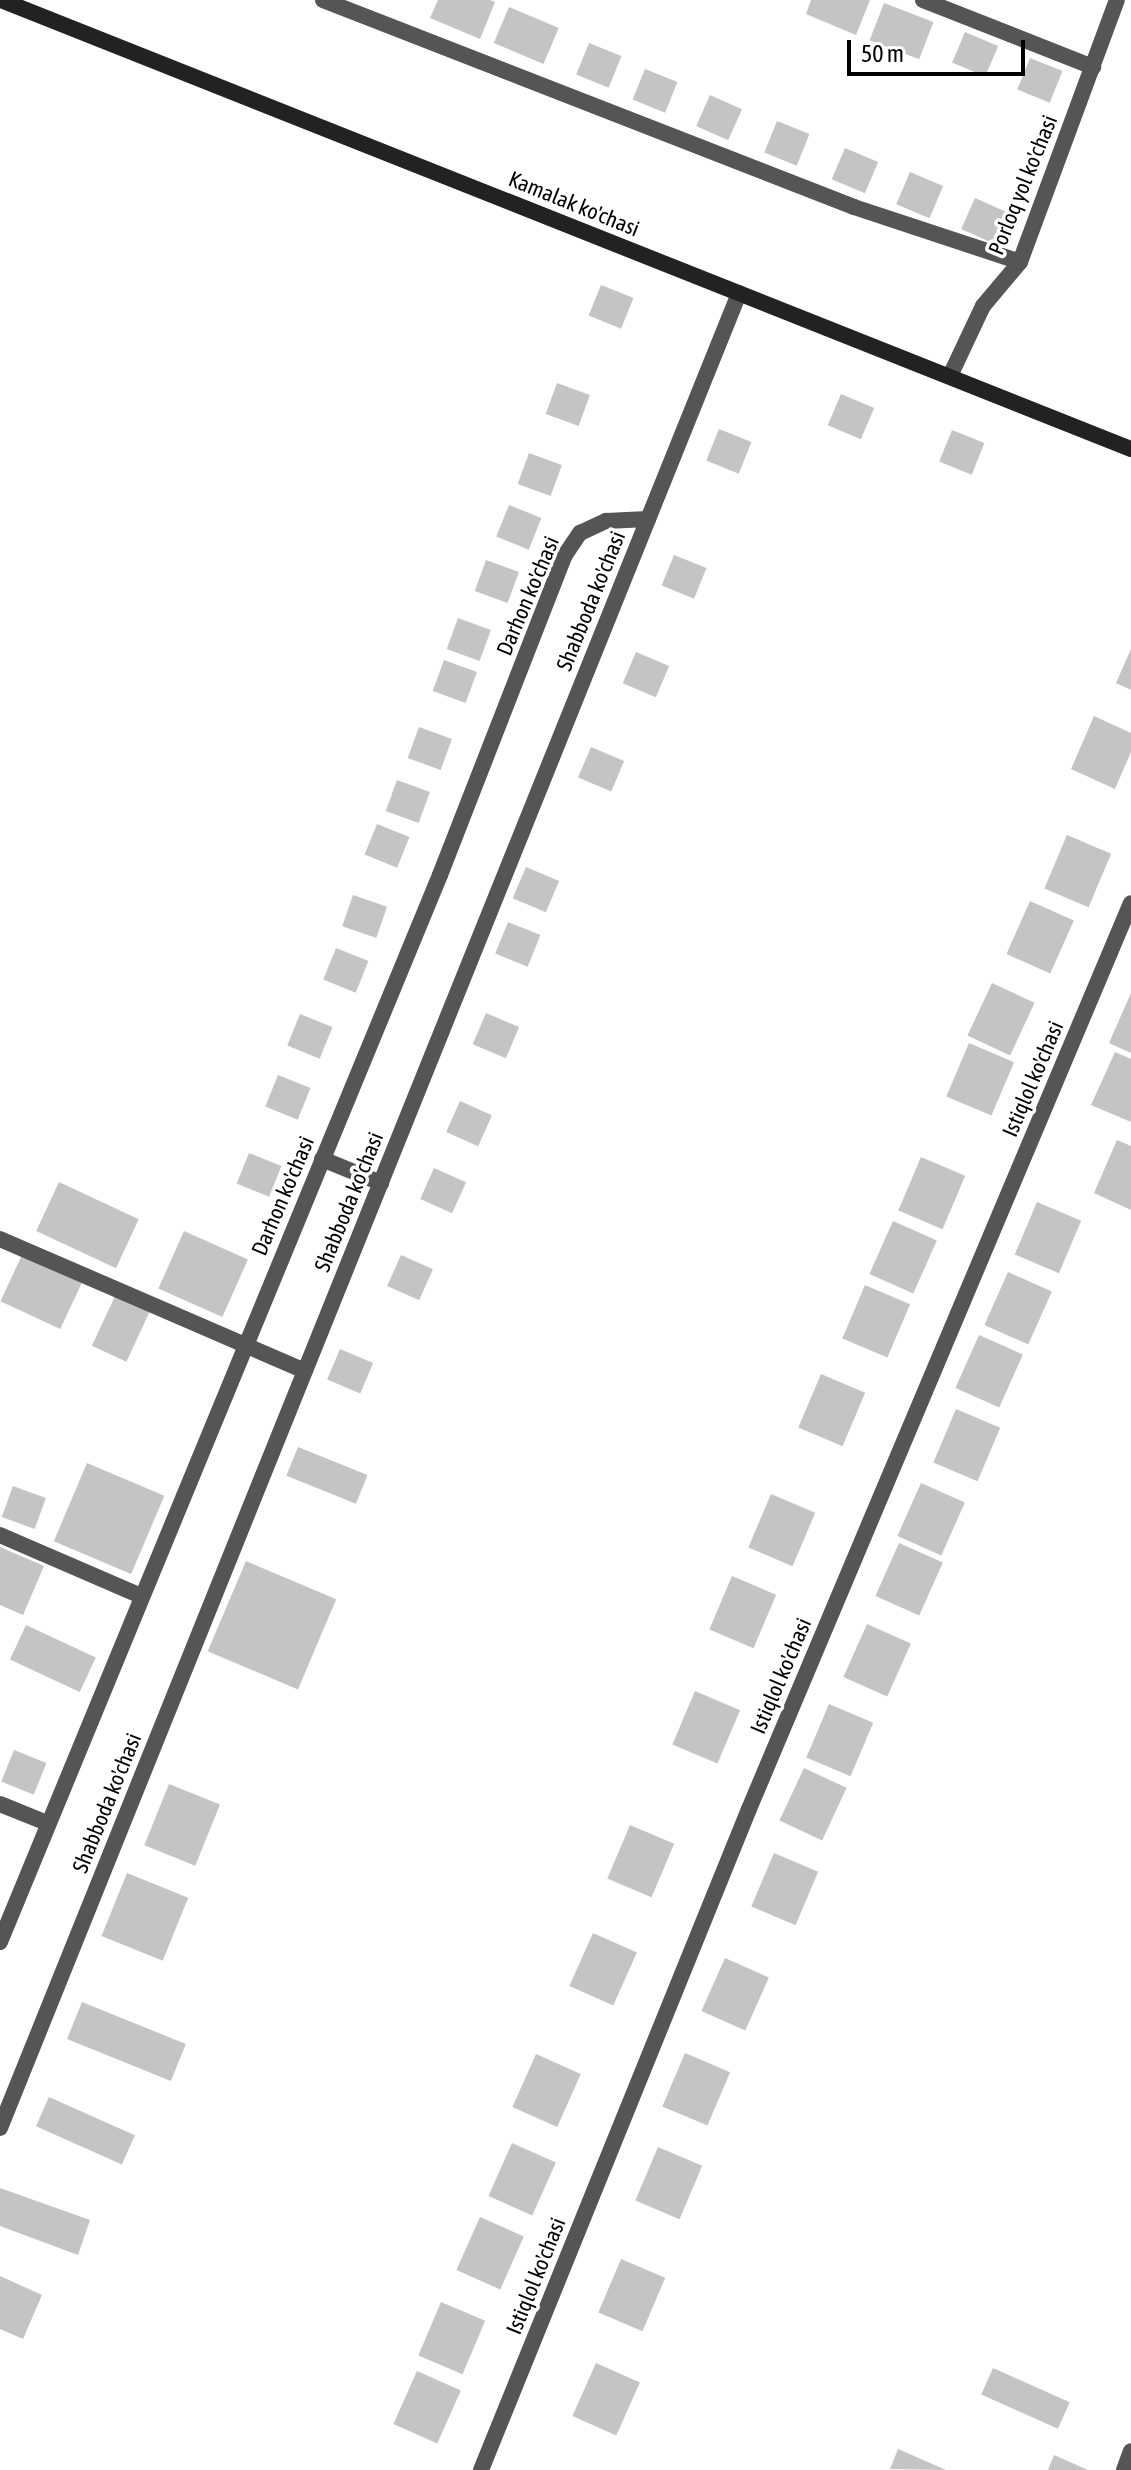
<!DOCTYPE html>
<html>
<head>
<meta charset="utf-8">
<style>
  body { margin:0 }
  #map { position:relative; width:1131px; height:2470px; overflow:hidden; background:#fff; font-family:"Asap Condensed",sans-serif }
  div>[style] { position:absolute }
  .building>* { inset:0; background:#c4c4c4; transform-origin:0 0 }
  .minor>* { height:16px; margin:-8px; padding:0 8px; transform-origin:8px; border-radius:8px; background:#555 }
  .secondary>* { height:16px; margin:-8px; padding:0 8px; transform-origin:8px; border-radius:8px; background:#222 }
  span { translate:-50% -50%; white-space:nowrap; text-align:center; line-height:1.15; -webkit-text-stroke:7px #fff; paint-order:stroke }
  .street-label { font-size:22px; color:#000 }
  .scale { position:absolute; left:847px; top:40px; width:178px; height:36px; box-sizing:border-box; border:4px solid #000; border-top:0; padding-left:10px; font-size:24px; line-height:28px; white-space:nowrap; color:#000; -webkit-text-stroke:6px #fff; paint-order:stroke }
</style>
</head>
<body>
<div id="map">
  <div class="building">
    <i style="clip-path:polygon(438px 0,490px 0,495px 2px,480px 39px,430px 18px)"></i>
    <i style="clip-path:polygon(811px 0,870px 0,856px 35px,806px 14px)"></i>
    <i style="left:884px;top:3px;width:53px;height:40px;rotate:21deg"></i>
    <i style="left:509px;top:7px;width:54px;height:39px;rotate:23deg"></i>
    <i style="left:965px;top:32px;width:36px;height:33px;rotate:23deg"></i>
    <i style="left:589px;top:43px;width:35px;height:34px;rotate:22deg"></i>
    <i style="left:1030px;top:58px;width:35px;height:34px;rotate:22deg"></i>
    <i style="left:645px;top:69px;width:35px;height:33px;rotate:22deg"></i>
    <i style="left:710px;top:95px;width:35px;height:34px;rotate:24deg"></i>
    <i style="left:777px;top:121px;width:35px;height:34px;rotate:22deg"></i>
    <i style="left:845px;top:148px;width:36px;height:34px;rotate:23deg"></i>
    <i style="left:910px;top:172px;width:36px;height:35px;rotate:23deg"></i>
    <i style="left:975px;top:198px;width:35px;height:34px;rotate:24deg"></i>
    <i style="left:601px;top:285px;width:35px;height:33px;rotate:22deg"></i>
    <i style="left:557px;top:383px;width:35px;height:33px;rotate:20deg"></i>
    <i style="left:841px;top:394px;width:36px;height:34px;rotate:23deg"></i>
    <i style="left:719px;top:429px;width:35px;height:34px;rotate:22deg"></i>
    <i style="left:952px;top:430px;width:35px;height:34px;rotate:22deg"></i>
    <i style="left:529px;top:453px;width:35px;height:33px;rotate:20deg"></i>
    <i style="left:509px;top:505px;width:35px;height:34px;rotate:22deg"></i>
    <i style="left:674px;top:555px;width:35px;height:33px;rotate:22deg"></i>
    <i style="left:486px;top:560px;width:35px;height:33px;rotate:20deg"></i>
    <i style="left:458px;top:618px;width:35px;height:33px;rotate:20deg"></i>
    <i style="clip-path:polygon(1131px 649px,1131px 690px,1116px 683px)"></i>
    <i style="left:636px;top:652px;width:36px;height:34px;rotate:23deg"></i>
    <i style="left:444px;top:660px;width:35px;height:33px;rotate:20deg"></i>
    <i style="clip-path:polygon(1094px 716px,1131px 733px,1131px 752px,1115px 789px,1071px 769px)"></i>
    <i style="left:419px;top:727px;width:35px;height:33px;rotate:20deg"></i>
    <i style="left:591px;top:747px;width:36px;height:33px;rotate:23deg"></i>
    <i style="left:397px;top:780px;width:35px;height:33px;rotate:20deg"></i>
    <i style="left:377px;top:824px;width:35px;height:33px;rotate:22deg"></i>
    <i style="left:1067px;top:835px;width:48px;height:58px;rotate:23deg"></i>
    <i style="left:526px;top:867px;width:36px;height:34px;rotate:23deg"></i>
    <i style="left:353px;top:895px;width:36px;height:33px;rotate:19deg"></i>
    <i style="left:1030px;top:901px;width:48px;height:58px;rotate:24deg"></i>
    <i style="left:508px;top:922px;width:35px;height:34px;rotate:22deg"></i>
    <i style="left:336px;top:948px;width:35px;height:34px;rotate:22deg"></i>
    <i style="left:992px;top:983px;width:47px;height:58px;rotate:25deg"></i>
    <i style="clip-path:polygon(1131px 993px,1131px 1053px,1109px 1043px)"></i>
    <i style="left:486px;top:1013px;width:36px;height:34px;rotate:23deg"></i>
    <i style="left:300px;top:1014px;width:35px;height:34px;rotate:22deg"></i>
    <i style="left:969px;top:1043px;width:49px;height:58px;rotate:23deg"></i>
    <i style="clip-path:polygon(1115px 1052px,1131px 1059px,1131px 1122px,1091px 1105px)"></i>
    <i style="left:278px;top:1075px;width:35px;height:34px;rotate:22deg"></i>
    <i style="left:460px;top:1101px;width:35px;height:34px;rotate:24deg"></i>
    <i style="clip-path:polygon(1117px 1140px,1131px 1146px,1131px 1210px,1094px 1193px)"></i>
    <i style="left:249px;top:1153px;width:35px;height:33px;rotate:22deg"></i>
    <i style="left:921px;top:1157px;width:48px;height:58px;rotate:23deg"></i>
    <i style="left:434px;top:1168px;width:35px;height:34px;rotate:24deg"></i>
    <i style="left:59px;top:1182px;width:88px;height:54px;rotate:25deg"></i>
    <i style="left:1037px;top:1202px;width:48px;height:57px;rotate:23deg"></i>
    <i style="left:893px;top:1221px;width:48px;height:58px;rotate:24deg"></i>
    <i style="left:184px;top:1231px;width:70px;height:63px;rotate:24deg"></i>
    <i style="left:22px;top:1255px;width:66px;height:51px;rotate:25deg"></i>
    <i style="left:401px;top:1255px;width:35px;height:34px;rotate:24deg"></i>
    <i style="left:1008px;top:1272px;width:48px;height:58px;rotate:24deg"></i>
    <i style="left:865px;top:1285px;width:49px;height:58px;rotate:23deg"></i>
    <i style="left:116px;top:1294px;width:38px;height:57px;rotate:25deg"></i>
    <i style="left:979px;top:1335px;width:48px;height:58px;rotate:24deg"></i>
    <i style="left:340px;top:1349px;width:36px;height:33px;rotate:23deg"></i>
    <i style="left:821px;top:1374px;width:48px;height:58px;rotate:23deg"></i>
    <i style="left:956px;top:1409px;width:48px;height:58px;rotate:23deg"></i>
    <i style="left:298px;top:1447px;width:75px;height:31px;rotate:22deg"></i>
    <i style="left:87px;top:1463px;width:84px;height:85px;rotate:23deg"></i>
    <i style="left:921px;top:1483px;width:48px;height:58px;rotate:24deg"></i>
    <i style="left:13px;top:1486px;width:35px;height:33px;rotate:20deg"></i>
    <i style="left:771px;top:1494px;width:48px;height:58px;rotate:23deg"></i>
    <i style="left:899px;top:1543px;width:48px;height:58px;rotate:24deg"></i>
    <i style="clip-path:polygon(0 1547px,44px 1566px,23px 1615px,0 1605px)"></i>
    <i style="left:246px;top:1561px;width:98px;height:98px;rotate:23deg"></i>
    <i style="left:732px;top:1576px;width:48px;height:58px;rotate:23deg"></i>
    <i style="left:867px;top:1624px;width:48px;height:58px;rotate:24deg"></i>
    <i style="left:26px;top:1625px;width:77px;height:38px;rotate:25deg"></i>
    <i style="left:695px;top:1691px;width:49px;height:58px;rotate:23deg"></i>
    <i style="left:829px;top:1704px;width:48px;height:58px;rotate:23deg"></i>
    <i style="left:14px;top:1750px;width:35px;height:34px;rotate:22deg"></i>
    <i style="left:804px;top:1768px;width:47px;height:58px;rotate:25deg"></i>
    <i style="left:169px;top:1784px;width:55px;height:66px;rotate:22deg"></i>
    <i style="left:630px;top:1825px;width:48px;height:58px;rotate:23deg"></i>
    <i style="left:774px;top:1853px;width:48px;height:58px;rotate:23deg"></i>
    <i style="left:127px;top:1873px;width:66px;height:68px;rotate:22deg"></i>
    <i style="left:593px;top:1933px;width:48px;height:58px;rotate:24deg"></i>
    <i style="left:725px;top:1958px;width:48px;height:58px;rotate:24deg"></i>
    <i style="left:82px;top:2002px;width:112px;height:40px;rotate:22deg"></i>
    <i style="left:685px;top:2053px;width:49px;height:58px;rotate:23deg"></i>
    <i style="left:536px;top:2054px;width:49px;height:58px;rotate:24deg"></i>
    <i style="left:49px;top:2097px;width:94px;height:32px;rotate:24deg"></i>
    <i style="left:512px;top:2143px;width:48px;height:58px;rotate:24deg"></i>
    <i style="left:658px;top:2147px;width:48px;height:58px;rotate:23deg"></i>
    <i style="clip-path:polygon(0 2188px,90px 2220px,78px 2255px,0 2226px)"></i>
    <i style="left:480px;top:2217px;width:48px;height:58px;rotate:24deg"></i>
    <i style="left:621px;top:2259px;width:48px;height:58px;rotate:23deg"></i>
    <i style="clip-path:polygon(0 2276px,42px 2295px,23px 2339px,0 2329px)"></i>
    <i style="left:441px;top:2302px;width:48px;height:58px;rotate:23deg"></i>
    <i style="left:596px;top:2363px;width:48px;height:58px;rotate:24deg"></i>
    <i style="left:993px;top:2368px;width:84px;height:29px;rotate:24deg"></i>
    <i style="left:417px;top:2371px;width:48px;height:58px;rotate:24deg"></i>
    <i style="clip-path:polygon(898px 2449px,946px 2470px,890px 2469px)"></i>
    <i style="clip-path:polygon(1054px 2455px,1088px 2470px,1048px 2470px)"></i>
  </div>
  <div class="minor">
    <i style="left:323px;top:0;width:570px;rotate:21.3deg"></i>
    <i style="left:854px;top:207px;width:175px;rotate:18.3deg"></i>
    <i style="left:923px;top:0;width:183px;rotate:21.5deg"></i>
    <i style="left:950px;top:376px;width:77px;rotate:-64.8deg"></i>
    <i style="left:983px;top:306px;width:57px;rotate:-49.9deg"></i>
    <i style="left:1020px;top:262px;width:279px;rotate:-69.7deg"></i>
    <i style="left:322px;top:1159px;width:64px;rotate:22.1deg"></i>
    <i style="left:0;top:1239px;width:332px;rotate:23.4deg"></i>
    <i style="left:0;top:1535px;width:154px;rotate:23.4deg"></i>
    <i style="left:0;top:1804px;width:51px;rotate:22deg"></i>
    <i style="left:0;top:1942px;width:1154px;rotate:-67.59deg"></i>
    <i style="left:440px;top:875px;width:344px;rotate:-68.7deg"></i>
    <i style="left:565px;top:555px;width:27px;rotate:-56deg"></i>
    <i style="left:580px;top:533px;width:29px;rotate:-25deg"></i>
    <i style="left:606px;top:521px;width:42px;rotate:-2.7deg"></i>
    <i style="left:0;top:2128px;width:1978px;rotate:-68.06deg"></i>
    <i style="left:481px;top:2470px;width:713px;rotate:-67.93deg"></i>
    <i style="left:749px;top:1809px;width:983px;rotate:-67.14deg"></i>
    <i style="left:1124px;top:2470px;width:20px;rotate:-70deg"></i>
  </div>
  <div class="secondary">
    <i style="left:1px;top:0;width:1216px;rotate:21.67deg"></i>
  </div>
  <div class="street-label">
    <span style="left:1023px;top:185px;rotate:-68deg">Porloq yol ko'chasi</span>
    <span style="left:574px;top:204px;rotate:22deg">Kamalak ko'chasi</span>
    <span style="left:528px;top:596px;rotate:-67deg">Darhon ko'chasi</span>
    <span style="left:591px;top:601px;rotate:-68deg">Shabboda ko'chasi</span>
    <span style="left:1033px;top:1079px;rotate:-67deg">Istiqlol ko'chasi</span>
    <span style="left:283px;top:1196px;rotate:-67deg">Darhon ko'chasi</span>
    <span style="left:349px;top:1202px;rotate:-68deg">Shabboda ko'chasi</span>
    <span style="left:781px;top:1676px;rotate:-67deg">Istiqlol ko'chasi</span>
    <span style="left:107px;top:1803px;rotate:-68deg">Shabboda ko'chasi</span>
    <span style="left:536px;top:2276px;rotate:-68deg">Istiqlol ko'chasi</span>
  </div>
  <div class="scale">50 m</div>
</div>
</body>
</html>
